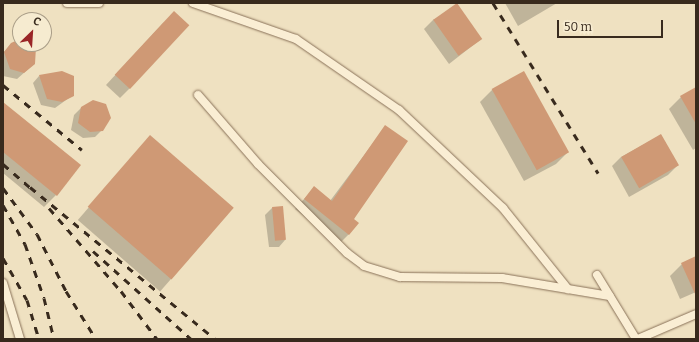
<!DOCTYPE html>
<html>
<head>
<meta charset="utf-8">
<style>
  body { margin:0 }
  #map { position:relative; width:699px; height:342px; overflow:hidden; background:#efe1c1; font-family:Bitter,serif }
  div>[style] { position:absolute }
  .shadow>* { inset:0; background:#0003; transform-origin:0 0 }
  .building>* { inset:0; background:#cf9975; transform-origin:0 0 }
  .roads { filter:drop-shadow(0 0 1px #897158) drop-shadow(0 0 1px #897158) }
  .lane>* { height:8px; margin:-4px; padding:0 4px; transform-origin:4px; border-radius:4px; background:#faeed4 }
  .rail>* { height:3px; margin-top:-1.5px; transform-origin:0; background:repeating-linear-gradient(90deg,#382a1d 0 7px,transparent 0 14px) }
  span { translate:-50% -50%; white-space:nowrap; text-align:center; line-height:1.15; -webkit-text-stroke:3px #f6ebd0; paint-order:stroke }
  .frame { position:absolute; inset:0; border:4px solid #382a1d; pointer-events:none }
  .north { position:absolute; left:12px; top:12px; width:40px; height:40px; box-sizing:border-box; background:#f6ebd0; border:1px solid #aa9e88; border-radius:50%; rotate:25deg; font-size:11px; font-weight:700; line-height:16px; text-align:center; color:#382a1d }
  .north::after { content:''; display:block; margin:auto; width:14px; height:18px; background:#9a2628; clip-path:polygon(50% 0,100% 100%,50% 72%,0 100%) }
  .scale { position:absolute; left:557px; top:20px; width:106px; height:18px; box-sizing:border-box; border:2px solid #382a1d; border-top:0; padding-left:5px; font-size:12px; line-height:14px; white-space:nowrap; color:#382a1d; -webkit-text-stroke:3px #f6ebd0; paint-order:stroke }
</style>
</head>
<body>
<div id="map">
  <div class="shadow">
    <i style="clip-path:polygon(505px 3px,557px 3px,518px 26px)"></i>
    <i style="clip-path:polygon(434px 19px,481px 39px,449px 64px,424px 29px)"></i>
    <i style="clip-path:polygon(164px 22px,130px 88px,120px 98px,106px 85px)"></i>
    <i style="clip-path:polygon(20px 41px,20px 44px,35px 47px,34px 64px,17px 79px,3px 76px,3px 53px,11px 44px)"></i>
    <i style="clip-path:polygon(523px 73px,568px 152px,556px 164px,524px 181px,480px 102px,492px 90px)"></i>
    <i style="clip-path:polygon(39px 76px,73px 95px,55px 108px,41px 105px,33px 83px)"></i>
    <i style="clip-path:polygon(696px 89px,696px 148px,693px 150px,669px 109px,681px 97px)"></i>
    <i style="clip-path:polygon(3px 103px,56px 195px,44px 207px,3px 173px)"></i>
    <i style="clip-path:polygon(81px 108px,102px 130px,95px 137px,83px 138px,71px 130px,74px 115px)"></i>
    <i style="clip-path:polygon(385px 127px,349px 234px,339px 244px,295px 209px,314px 188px,330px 201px)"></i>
    <i style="clip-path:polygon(661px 135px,678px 165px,668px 175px,629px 197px,612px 166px,621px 157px)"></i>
    <i style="left:150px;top:137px;width:109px;height:110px;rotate:41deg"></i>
    <i style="clip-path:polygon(282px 207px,285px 240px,279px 247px,269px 247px,265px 215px,272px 208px)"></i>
    <i style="clip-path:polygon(696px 258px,696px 292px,680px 299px,670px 276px,682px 264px)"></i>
  </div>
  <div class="building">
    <i style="left:457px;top:3px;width:44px;height:29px;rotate:55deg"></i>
    <i style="left:174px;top:11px;width:21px;height:87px;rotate:43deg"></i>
    <i style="clip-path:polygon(20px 39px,20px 44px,36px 47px,35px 64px,24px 73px,10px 69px,4px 52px,11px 43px)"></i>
    <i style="clip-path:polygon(62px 71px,74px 76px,74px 96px,62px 102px,47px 99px,39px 75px)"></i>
    <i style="left:524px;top:71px;width:93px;height:37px;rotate:61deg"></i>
    <i style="clip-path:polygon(696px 87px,696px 124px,680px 96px)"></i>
    <i style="clip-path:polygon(93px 100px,106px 104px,111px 118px,103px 131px,90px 132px,78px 123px,81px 107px)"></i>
    <i style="clip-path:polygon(3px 102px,81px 165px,57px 196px,3px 152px)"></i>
    <i style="clip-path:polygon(385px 125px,408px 141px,354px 219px,359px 223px,349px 235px,304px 199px,314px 186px,332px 201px)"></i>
    <i style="left:661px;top:134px;width:36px;height:46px;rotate:60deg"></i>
    <i style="left:150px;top:135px;width:111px;height:95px;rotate:41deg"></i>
    <i style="left:283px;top:206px;width:34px;height:11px;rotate:85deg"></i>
    <i style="clip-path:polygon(696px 256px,696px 296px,681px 263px)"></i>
  </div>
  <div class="roads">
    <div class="lane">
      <i style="left:67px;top:3px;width:32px"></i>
      <i style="left:193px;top:3px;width:109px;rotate:19.3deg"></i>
      <i style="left:296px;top:39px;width:125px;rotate:34.6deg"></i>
      <i style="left:399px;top:110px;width:143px;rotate:43.3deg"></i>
      <i style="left:503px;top:208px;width:104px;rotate:51.3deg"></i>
      <i style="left:198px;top:95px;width:91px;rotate:49deg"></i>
      <i style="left:258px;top:164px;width:126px;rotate:45deg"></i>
      <i style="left:347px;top:253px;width:21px;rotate:37deg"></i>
      <i style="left:364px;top:266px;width:38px;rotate:17deg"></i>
      <i style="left:400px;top:277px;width:102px;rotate:0.6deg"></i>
      <i style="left:502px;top:278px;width:109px;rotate:9.5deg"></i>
      <i style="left:597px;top:275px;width:75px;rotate:58.6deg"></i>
      <i style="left:3px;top:283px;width:59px;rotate:73.1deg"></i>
      <i style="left:638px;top:339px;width:63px;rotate:-23.3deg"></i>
    </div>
  </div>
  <div class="rail">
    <i style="left:493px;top:3px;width:200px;rotate:58.3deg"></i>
    <i style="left:3px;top:85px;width:102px;rotate:39.4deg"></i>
    <i style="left:3px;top:164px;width:40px;rotate:41deg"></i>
    <i style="left:30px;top:187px;width:239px;rotate:39.4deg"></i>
    <i style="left:3px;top:188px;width:57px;rotate:53.5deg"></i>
    <i style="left:37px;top:234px;width:64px;rotate:63deg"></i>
    <i style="left:66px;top:291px;width:57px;rotate:58deg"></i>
    <i style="left:3px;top:205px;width:45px;rotate:60.6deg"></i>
    <i style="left:25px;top:244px;width:57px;rotate:70.6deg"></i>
    <i style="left:44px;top:298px;width:42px;rotate:76.3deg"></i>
    <i style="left:49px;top:208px;width:110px;rotate:49.1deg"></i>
    <i style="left:121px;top:291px;width:60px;rotate:53.1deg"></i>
    <i style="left:93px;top:251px;width:132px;rotate:41.9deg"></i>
    <i style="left:3px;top:258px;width:48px;rotate:60.3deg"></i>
    <i style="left:27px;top:300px;width:41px;rotate:72.9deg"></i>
  </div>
  <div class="frame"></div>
  <div class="north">С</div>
  <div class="scale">50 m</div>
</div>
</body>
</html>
